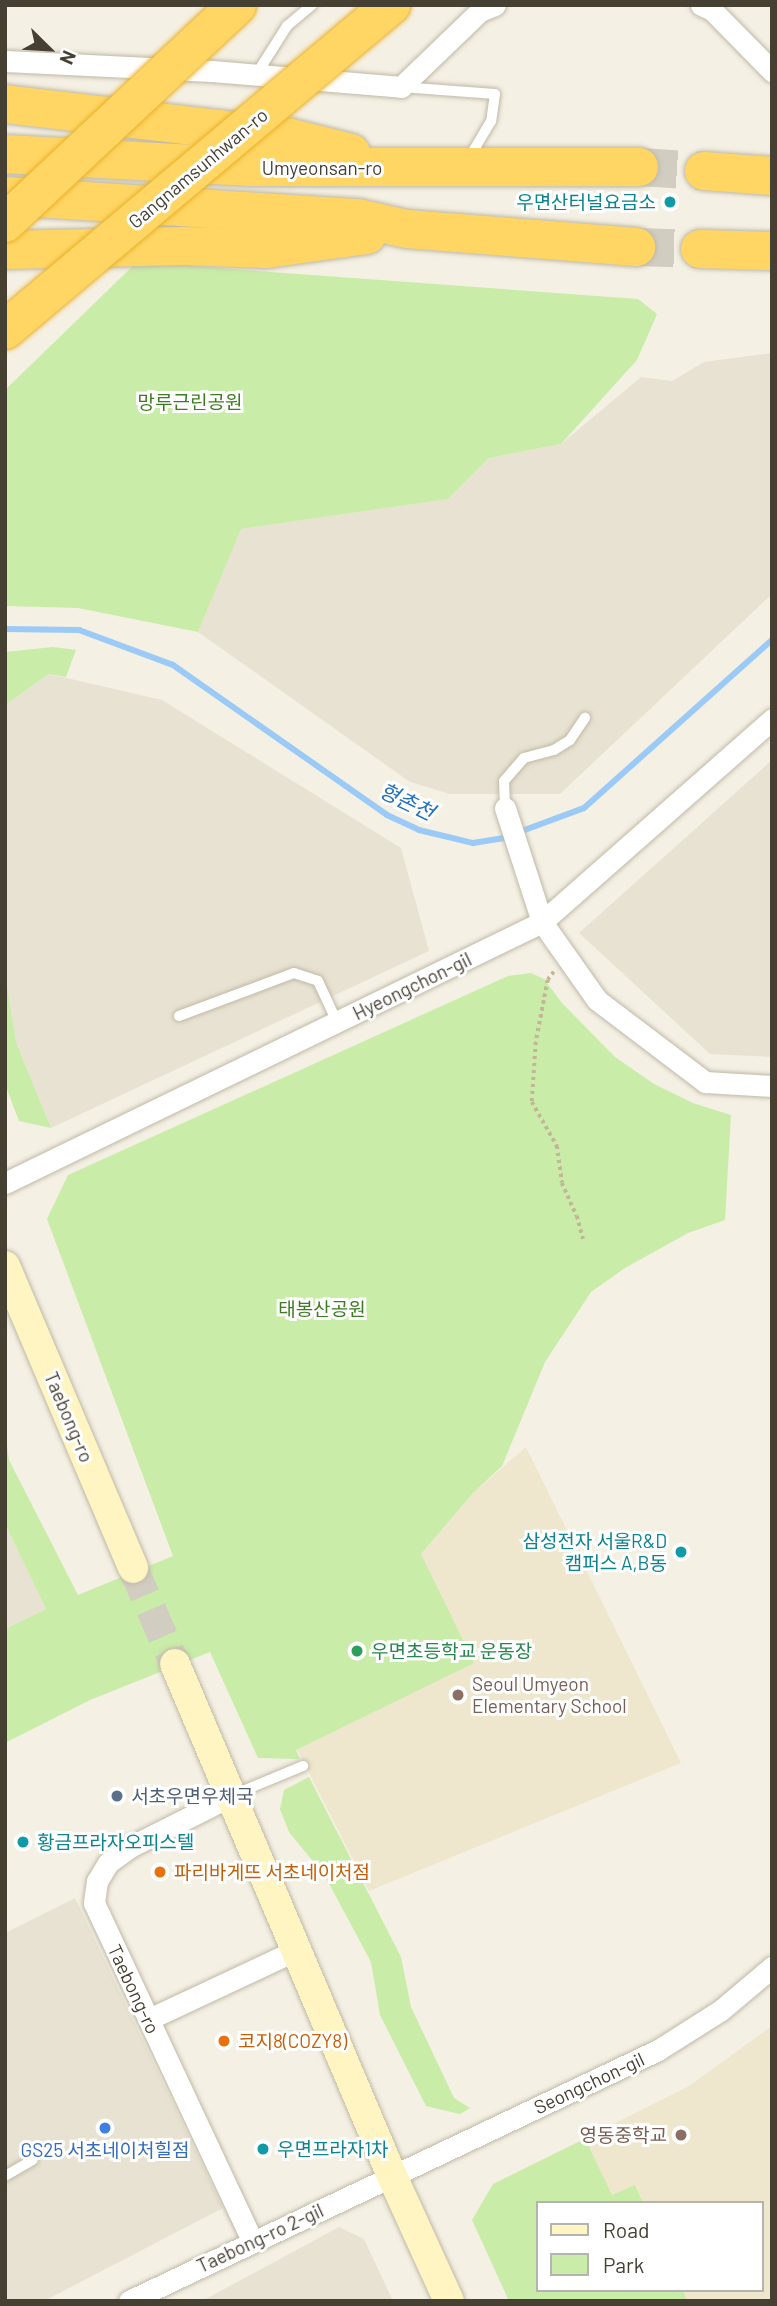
<!DOCTYPE html>
<html>
<head>
<meta charset="utf-8">
<style>
  body { margin:0 }
  #map { position:relative; width:777px; height:2306px; overflow:hidden; background:#f4f0e4; font-family:Barlow,"Noto Sans KR",sans-serif }
  div>[style] { position:absolute }
  .residential>* { inset:0; background:#e8e2d2 }
  .education>* { inset:0; background:#eee7cd }
  .green>* { inset:0; background:#c9eca9 }
  .stream>* { height:6px; margin:-3px; padding:0 3px; transform-origin:3px; border-radius:3px; background:#9bcaf6 }
  .secondary-tunnel>* { height:30px; margin-top:-15px; transform-origin:0; background:repeating-linear-gradient(90deg,#d1cdc1 0 30px,transparent 0 45px) }
  .highway-tunnel>* { height:38px; margin-top:-19px; transform-origin:0; background:repeating-linear-gradient(90deg,#d1cdc1 0 38px,transparent 0 57px) }
  .path>* { height:3.5px; margin-top:-1.75px; transform-origin:0; background:repeating-linear-gradient(90deg,#c3b696 0 3.5px,transparent 0 7px) }
  .roads { filter:drop-shadow(0 0 2px #c0b9a6) drop-shadow(0 0 2px #c0b9a6) }
  .lane>* { height:10px; margin:-5px; padding:0 5px; transform-origin:5px; border-radius:5px; background:#fff }
  .street>* { height:21px; margin:-10.5px; padding:0 10.5px; transform-origin:10.5px; border-radius:10.5px; background:#fff }
  .secondary>* { height:30px; margin:-15px; padding:0 15px; transform-origin:15px; border-radius:15px; background:#fff5c3 }
  .highway>* { height:38px; margin:-19px; padding:0 19px; transform-origin:19px; border-radius:19px; background:#ffd664 }
  .bridges { filter:drop-shadow(0 0 2px #eab028) drop-shadow(0 0 2px #eab028) }
  .highway-bridge>* { height:38px; margin:-19px; padding:0 19px; transform-origin:19px; border-radius:19px; background:#ffd664 }
  .dots>* { width:19px; height:19px; translate:-50% -50%; box-sizing:border-box; border:4px solid #fff; border-radius:50% }
  span { translate:-50% -50%; white-space:nowrap; text-align:center; line-height:1.15; -webkit-text-stroke:6px #fff; paint-order:stroke }
  .street-label { font-size:19px; color:#464033 }
  .culture-label { font-size:19px; color:#0d838f }
  .right { translate:-100% -50%; text-align:right }
  .left { translate:0 -50%; text-align:left }
  .park-label { font-size:19px; color:#3e7c22 }
  .leisure-label { font-size:19px; color:#27864d }
  .education-label { font-size:19px; color:#785e54 }
  .service-label { font-size:19px; color:#4e5e75 }
  .food-label { font-size:19px; color:#c56008 }
  .shop-label { font-size:19px; color:#366cbe }
  .water-label { font-size:21px; color:#2471bb; font-style:italic }
  .frame { position:absolute; inset:0; border:7px solid #464033; pointer-events:none }
  .legend { position:absolute; left:536px; top:2201px; width:228px; height:91px; box-sizing:border-box; background:#fff; border:2px solid #b5b3ad; margin:0; padding:9px 12px; list-style:none; font-size:21px; color:#464033 }
  .legend li { display:flex; align-items:center; gap:14px; height:35px }
  .legend b { width:35px; border:2px solid #b5b3ad }
  .north { position:absolute; left:14px; top:14px; width:70px; height:70px; -webkit-text-stroke:5px #fff; paint-order:stroke; rotate:114deg; font-size:19px; font-weight:700; line-height:28px; text-align:center; color:#464033 }
  .north::after { content:''; display:block; margin:auto; width:24px; height:32px; background:#464033; clip-path:polygon(50% 0,100% 100%,50% 72%,0 100%) }
</style>
</head>
<body>
<div id="map">
  <div class="residential">
    <i style="clip-path:polygon(772px 353px,772px 594px,560px 794px,450px 794px,410px 782px,198px 632px,240px 529px,448px 499px,489px 458px,561px 444px,641px 377px,672px 381px,704px 362px)"></i>
    <i style="clip-path:polygon(49px 674px,162px 700px,401px 848px,429px 951px,51px 1128px,16px 1042px,5px 973px,5px 705px)"></i>
    <i style="clip-path:polygon(772px 760px,772px 1057px,710px 1054px,579px 933px)"></i>
    <i style="clip-path:polygon(5px 1524px,46px 1609px,5px 1629px)"></i>
    <i style="clip-path:polygon(75px 1898px,223px 2208px,44px 2301px,5px 2301px,5px 1933px)"></i>
    <i style="clip-path:polygon(339px 2227px,364px 2239px,393px 2301px,202px 2301px)"></i>
  </div>
  <div class="education">
    <i style="clip-path:polygon(526px 1447px,681px 1763px,369px 1891px,241px 1639px,421px 1554px,473px 1493px)"></i>
    <i style="clip-path:polygon(772px 2026px,772px 2301px,548px 2301px,543px 2290px,761px 2290px,761px 2203px,537px 2203px,493px 2184px,689px 2086px)"></i>
  </div>
  <div class="green">
    <i style="clip-path:polygon(137px 262px,638px 299px,657px 314px,637px 360px,561px 444px,489px 458px,448px 499px,241px 529px,198px 632px,78px 608px,5px 606px,5px 390px)"></i>
    <i style="clip-path:polygon(53px 647px,76px 650px,66px 677px,49px 674px,5px 705px,5px 652px)"></i>
    <i style="clip-path:polygon(5px 973px,16px 1042px,51px 1128px,19px 1121px,5px 1084px)"></i>
    <i style="clip-path:polygon(531px 973px,544px 979px,562px 1003px,615px 1057px,654px 1084px,693px 1103px,731px 1115px,725px 1220px,688px 1233px,625px 1268px,591px 1292px,545px 1362px,502px 1466px,473px 1493px,421px 1554px,474px 1663px,296px 1750px,300px 1759px,258px 1758px,210px 1652px,90px 1700px,5px 1743px,5px 1629px,46px 1609px,5px 1524px,5px 1431px,9px 1460px,78px 1595px,173px 1556px,47px 1219px,68px 1175px,508px 976px)"></i>
    <i style="clip-path:polygon(309px 1777px,401px 1957px,411px 2007px,454px 2098px,470px 2108px,460px 2114px,426px 2106px,380px 2015px,371px 1962px,325px 1876px,289px 1832px,280px 1809px,284px 1790px)"></i>
    <i style="clip-path:polygon(585px 2139px,612px 2195px,635px 2185px,643px 2203px,537px 2203px,537px 2290px,683px 2290px,687px 2301px,509px 2301px,472px 2220px,493px 2184px)"></i>
  </div>
  <div class="stream">
    <i style="left:5px;top:629px;width:74px;rotate:0.8deg"></i>
    <i style="left:79px;top:630px;width:100px;rotate:20.4deg"></i>
    <i style="left:173px;top:665px;width:261px;rotate:35deg"></i>
    <i style="left:387px;top:815px;width:35px;rotate:25deg"></i>
    <i style="left:419px;top:830px;width:56px;rotate:13.5deg"></i>
    <i style="left:473px;top:843px;width:30px;rotate:-9deg"></i>
    <i style="left:503px;top:838px;width:86px;rotate:-20.3deg"></i>
    <i style="left:584px;top:808px;width:252px;rotate:-41.8deg"></i>
  </div>
  <div class="secondary-tunnel">
    <i style="left:133px;top:1568px;width:105px;rotate:66.4deg"></i>
  </div>
  <div class="highway-tunnel">
    <i style="left:639px;top:167px;width:65px;rotate:3.5deg"></i>
    <i style="left:636px;top:247px;width:64px;rotate:1.8deg"></i>
  </div>
  <div class="path">
    <i style="left:554px;top:972px;width:10px;rotate:127deg"></i>
    <i style="left:548px;top:980px;width:63px;rotate:101deg"></i>
    <i style="left:536px;top:1042px;width:60px;rotate:93.8deg"></i>
    <i style="left:532px;top:1102px;width:51px;rotate:60.4deg"></i>
    <i style="left:557px;top:1146px;width:37px;rotate:82deg"></i>
    <i style="left:562px;top:1183px;width:36px;rotate:66deg"></i>
    <i style="left:577px;top:1216px;width:24px;rotate:75deg"></i>
  </div>
  <div class="roads">
    <div class="lane">
      <i style="left:256px;top:75px;width:58px;rotate:-57.7deg"></i>
      <i style="left:287px;top:26px;width:33px;rotate:-40deg"></i>
      <i style="left:401px;top:87px;width:94px;rotate:4.3deg"></i>
      <i style="left:495px;top:94px;width:27px;rotate:98deg"></i>
      <i style="left:491px;top:121px;width:43px;rotate:120.7deg"></i>
      <i style="left:505px;top:808px;width:27px;rotate:-92deg"></i>
      <i style="left:504px;top:781px;width:30px;rotate:-49deg"></i>
      <i style="left:524px;top:758px;width:31px;rotate:-15deg"></i>
      <i style="left:554px;top:750px;width:19px;rotate:-32deg"></i>
      <i style="left:570px;top:740px;width:27px;rotate:-56deg"></i>
      <i style="left:179px;top:1016px;width:123px;rotate:-20.5deg"></i>
      <i style="left:294px;top:973px;width:25px;rotate:18deg"></i>
      <i style="left:318px;top:981px;width:45px;rotate:65.1deg"></i>
      <i style="left:233px;top:1795px;width:76px;rotate:-22.5deg"></i>
      <i style="left:5px;top:2176px;width:32px;rotate:-30deg"></i>
    </div>
    <div class="street">
      <i style="left:701px;top:5px;width:12px;rotate:24deg"></i>
      <i style="left:712px;top:10px;width:86px;rotate:45.5deg"></i>
      <i style="left:5px;top:61px;width:207px;rotate:2.8deg"></i>
      <i style="left:212px;top:71px;width:190px;rotate:4.8deg"></i>
      <i style="left:401px;top:87px;width:110px;rotate:-43.9deg"></i>
      <i style="left:480px;top:11px;width:16px;rotate:-22deg"></i>
      <i style="left:505px;top:808px;width:120px;rotate:72deg"></i>
      <i style="left:542px;top:922px;width:95px;rotate:54.8deg"></i>
      <i style="left:597px;top:1000px;width:136px;rotate:37.2deg"></i>
      <i style="left:705px;top:1082px;width:67px;rotate:3.4deg"></i>
      <i style="left:5px;top:1183px;width:597px;rotate:-25.92deg"></i>
      <i style="left:542px;top:922px;width:307px;rotate:-41.4deg"></i>
      <i style="left:231px;top:1796px;width:113px;rotate:153.2deg"></i>
      <i style="left:130px;top:1847px;width:27px;rotate:144deg"></i>
      <i style="left:108px;top:1863px;width:21px;rotate:121deg"></i>
      <i style="left:97px;top:1881px;width:22px;rotate:98deg"></i>
      <i style="left:94px;top:1903px;width:372px;rotate:64.9deg"></i>
      <i style="left:149px;top:2019px;width:162px;rotate:-25.1deg"></i>
      <i style="left:129px;top:2301px;width:586px;rotate:-25.38deg"></i>
      <i style="left:658px;top:2050px;width:75px;rotate:-32.4deg"></i>
      <i style="left:721px;top:2010px;width:67px;rotate:-40.1deg"></i>
    </div>
    <div class="secondary">
      <i style="left:5px;top:1266px;width:328px;rotate:67deg"></i>
      <i style="left:175px;top:1664px;width:556px;rotate:67.03deg"></i>
      <i style="left:392px;top:2176px;width:137px;rotate:65.5deg"></i>
    </div>
    <div class="highway">
      <i style="left:5px;top:104px;width:284px;rotate:6.7deg"></i>
      <i style="left:287px;top:137px;width:66px;rotate:14deg"></i>
      <i style="left:5px;top:154px;width:247px;rotate:3deg"></i>
      <i style="left:252px;top:167px;width:387px"></i>
      <i style="left:704px;top:171px;width:68px;rotate:4.2deg"></i>
      <i style="left:5px;top:196px;width:354px;rotate:3.6deg"></i>
      <i style="left:358px;top:218px;width:50px;rotate:12.7deg"></i>
      <i style="left:407px;top:229px;width:230px;rotate:4.5deg"></i>
      <i style="left:700px;top:249px;width:72px;rotate:1.6deg"></i>
      <i style="left:5px;top:250px;width:179px;rotate:-1.3deg"></i>
      <i style="left:184px;top:246px;width:82px;rotate:2.1deg"></i>
      <i style="left:266px;top:249px;width:102px;rotate:-7.9deg"></i>
    </div>
  </div>
  <div class="bridges">
    <div class="highway-bridge">
      <i style="left:5px;top:223px;width:318px;rotate:-43.2deg"></i>
      <i style="left:5px;top:330px;width:505px;rotate:-40.1deg"></i>
    </div>
  </div>
  <div class="dots">
    <i style="left:670px;top:202px;background:#0f9aa8"></i>
    <i style="left:681px;top:1552px;background:#0f9aa8"></i>
    <i style="left:357px;top:1651px;background:#2e9e5b"></i>
    <i style="left:458px;top:1695px;background:#8d6e63"></i>
    <i style="left:117px;top:1796px;background:#5c6f8a"></i>
    <i style="left:23px;top:1842px;background:#0f9aa8"></i>
    <i style="left:160px;top:1872px;background:#e8710a"></i>
    <i style="left:224px;top:2041px;background:#e8710a"></i>
    <i style="left:105px;top:2128px;background:#3f7fe0"></i>
    <i style="left:681px;top:2135px;background:#8d6e63"></i>
    <i style="left:263px;top:2149px;background:#0f9aa8"></i>
  </div>
  <div class="street-label">
    <span style="left:198px;top:168px;rotate:-40deg">Gangnamsunhwan-ro</span>
    <span style="left:322px;top:168px">Umyeonsan-ro</span>
    <span style="left:412px;top:986px;rotate:-26deg">Hyeongchon-gil</span>
    <span style="left:69px;top:1417px;rotate:67deg">Taebong-ro</span>
    <span style="left:134px;top:1989px;rotate:65deg">Taebong-ro</span>
    <span style="left:589px;top:2083px;rotate:-25deg">Seongchon-gil</span>
    <span style="left:260px;top:2238px;rotate:-25deg">Taebong-ro 2-gil</span>
  </div>
  <div class="culture-label">
    <span class="right" style="left:656px;top:202px">우면산터널요금소</span>
    <span class="right" style="left:667px;top:1552px">삼성전자 서울R&amp;D<br>캠퍼스 A,B동</span>
    <span class="left" style="left:37px;top:1842px">황금프라자오피스텔</span>
    <span class="left" style="left:277px;top:2149px">우면프라자1차</span>
  </div>
  <div class="park-label">
    <span style="left:190px;top:402px">망루근린공원</span>
    <span style="left:322px;top:1309px">태봉산공원</span>
  </div>
  <div class="leisure-label">
    <span class="left" style="left:371px;top:1651px">우면초등학교 운동장</span>
  </div>
  <div class="education-label">
    <span class="left" style="left:472px;top:1695px">Seoul Umyeon<br>Elementary School</span>
    <span class="right" style="left:667px;top:2135px">영동중학교</span>
  </div>
  <div class="service-label">
    <span class="left" style="left:131px;top:1796px">서초우면우체국</span>
  </div>
  <div class="food-label">
    <span class="left" style="left:174px;top:1872px">파리바게뜨 서초네이처점</span>
    <span class="left" style="left:238px;top:2041px">코지8(COZY8)</span>
  </div>
  <div class="shop-label">
    <span style="left:105px;top:2150px">GS25 서초네이처힐점</span>
  </div>
  <div class="water-label">
    <span style="left:407px;top:801px;rotate:26deg">형촌천</span>
  </div>
  <div class="frame"></div>
  <ul class="legend">
  <li><b style="height:9px;background:#fff5c3"></b>Road</li>
  <li><b style="height:19px;background:#c9eca9"></b>Park</li>
  </ul>
  <div class="north">N</div>
</div>
</body>
</html>
